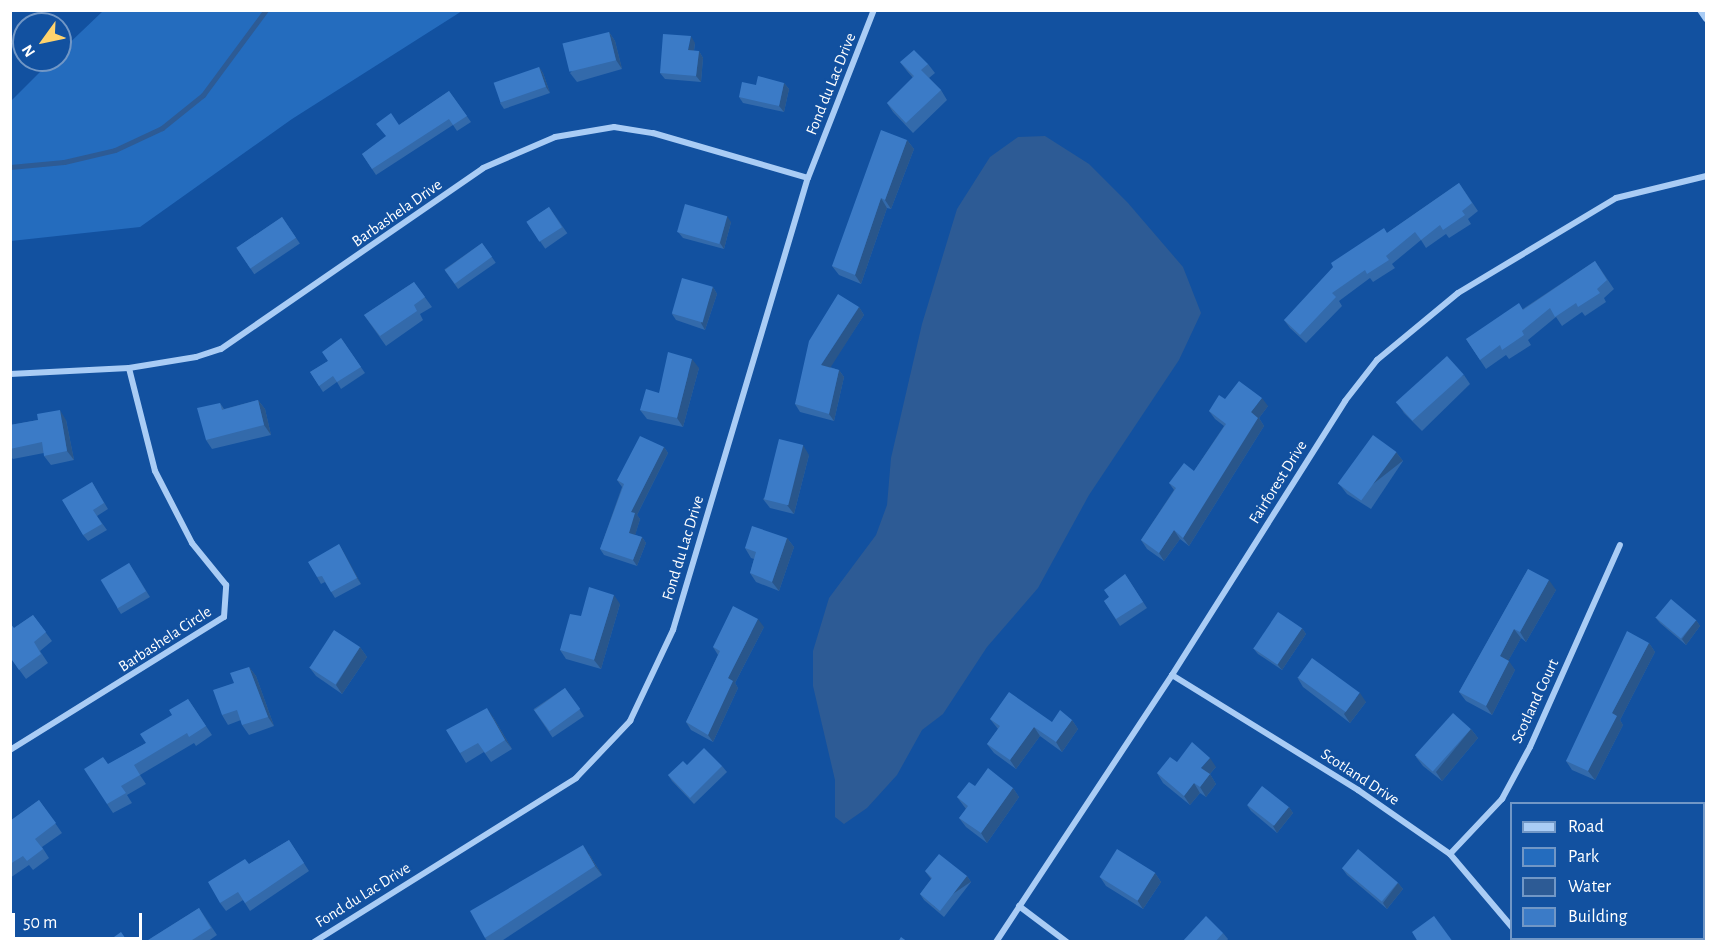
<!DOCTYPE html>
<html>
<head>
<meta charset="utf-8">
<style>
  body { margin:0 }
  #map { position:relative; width:1717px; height:952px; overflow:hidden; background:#1251a0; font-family:"Alegreya Sans",sans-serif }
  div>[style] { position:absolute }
  .green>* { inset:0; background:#246cbe }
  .water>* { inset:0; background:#2d5b95 }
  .stream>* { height:5px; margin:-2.5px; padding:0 2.5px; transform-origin:2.5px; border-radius:2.5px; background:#2d5b95 }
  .street>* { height:6px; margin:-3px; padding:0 3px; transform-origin:3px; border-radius:3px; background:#a9ccf5 }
  .wall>* { inset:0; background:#336aab; transform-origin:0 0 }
  .shaded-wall>* { inset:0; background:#29568b; transform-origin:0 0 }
  .building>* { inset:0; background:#3b7bc7; transform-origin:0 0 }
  span { translate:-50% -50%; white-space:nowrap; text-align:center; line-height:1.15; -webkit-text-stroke:4.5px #1251a0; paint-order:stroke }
  .street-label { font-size:16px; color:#fff }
  .frame { position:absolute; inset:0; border:12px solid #fff; pointer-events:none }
  .legend { position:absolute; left:1510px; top:802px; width:195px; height:138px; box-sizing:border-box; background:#1251a0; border:2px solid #7197c6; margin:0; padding:8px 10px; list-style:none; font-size:18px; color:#fff }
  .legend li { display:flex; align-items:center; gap:12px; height:30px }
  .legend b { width:30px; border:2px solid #7197c6 }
  .north { position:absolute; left:12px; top:12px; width:60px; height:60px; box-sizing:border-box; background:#1251a0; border:2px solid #7197c6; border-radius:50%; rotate:237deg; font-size:16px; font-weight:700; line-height:24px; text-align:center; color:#fff }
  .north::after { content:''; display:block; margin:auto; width:21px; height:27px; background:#ffd36d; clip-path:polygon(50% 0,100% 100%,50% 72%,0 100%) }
  .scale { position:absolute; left:12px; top:913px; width:130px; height:27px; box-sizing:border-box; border:3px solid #fff; border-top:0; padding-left:8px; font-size:18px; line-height:21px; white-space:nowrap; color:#fff; -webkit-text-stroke:4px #1251a0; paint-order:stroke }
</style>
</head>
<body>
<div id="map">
  <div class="green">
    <i style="clip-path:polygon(103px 11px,103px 10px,462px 11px,292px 119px,140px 227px,11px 241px,11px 101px,52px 60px,60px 60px,60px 52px)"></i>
  </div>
  <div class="water">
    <i style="clip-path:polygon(1045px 136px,1089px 164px,1128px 203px,1183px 267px,1201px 313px,1179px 360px,1089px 495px,1038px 588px,987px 647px,943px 714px,922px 730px,897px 775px,867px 808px,844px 824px,835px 817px,835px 780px,813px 686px,813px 651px,829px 598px,876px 535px,887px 505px,891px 458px,922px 324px,957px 209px,990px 157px,1018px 137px)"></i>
  </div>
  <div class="stream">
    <i style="left:10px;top:167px;width:54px;rotate:-5.3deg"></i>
    <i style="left:64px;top:162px;width:52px;rotate:-13.2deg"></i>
    <i style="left:115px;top:150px;width:52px;rotate:-25.1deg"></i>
    <i style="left:162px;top:128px;width:53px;rotate:-38.8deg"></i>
    <i style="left:203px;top:95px;width:106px;rotate:-53.5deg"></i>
  </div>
  <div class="street">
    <i style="left:1700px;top:10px;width:11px;rotate:56deg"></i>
    <i style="left:10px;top:374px;width:119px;rotate:-2.9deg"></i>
    <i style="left:129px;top:368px;width:68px;rotate:-9.3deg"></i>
    <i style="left:196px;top:357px;width:26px;rotate:-18deg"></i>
    <i style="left:221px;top:349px;width:318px;rotate:-34.6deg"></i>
    <i style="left:483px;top:168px;width:78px;rotate:-23.3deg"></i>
    <i style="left:555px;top:137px;width:60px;rotate:-9.6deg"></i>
    <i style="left:614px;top:127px;width:39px;rotate:9deg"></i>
    <i style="left:653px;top:133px;width:161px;rotate:16.2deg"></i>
    <i style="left:1172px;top:675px;width:219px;rotate:31.7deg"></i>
    <i style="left:1358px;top:790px;width:112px;rotate:34.8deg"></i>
    <i style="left:1450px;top:854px;width:96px;rotate:49.7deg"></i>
    <i style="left:10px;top:750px;width:252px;rotate:-31.9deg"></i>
    <i style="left:224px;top:617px;width:32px;rotate:-86deg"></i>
    <i style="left:226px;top:585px;width:54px;rotate:-129deg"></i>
    <i style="left:192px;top:543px;width:81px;rotate:-117.2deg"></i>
    <i style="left:155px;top:471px;width:106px;rotate:-104.2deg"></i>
    <i style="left:1450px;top:854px;width:76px;rotate:-46.6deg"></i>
    <i style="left:1502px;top:799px;width:59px;rotate:-61.7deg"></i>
    <i style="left:1530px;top:747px;width:221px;rotate:-66deg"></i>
    <i style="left:1019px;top:906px;width:60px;rotate:36.9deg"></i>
    <i style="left:1520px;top:938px;width:4px;rotate:63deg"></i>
    <i style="left:314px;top:942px;width:309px;rotate:-32deg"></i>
    <i style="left:576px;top:778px;width:79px;rotate:-46.5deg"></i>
    <i style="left:630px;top:721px;width:101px;rotate:-64.7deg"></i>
    <i style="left:673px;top:630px;width:472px;rotate:-73.4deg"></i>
    <i style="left:808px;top:178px;width:180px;rotate:-68.6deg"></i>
    <i style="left:996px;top:942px;width:320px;rotate:-56.6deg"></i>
    <i style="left:1172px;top:675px;width:324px;rotate:-57.7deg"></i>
    <i style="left:1345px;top:401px;width:52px;rotate:-52deg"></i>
    <i style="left:1377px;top:360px;width:105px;rotate:-39.6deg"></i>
    <i style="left:1458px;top:293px;width:184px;rotate:-31deg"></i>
    <i style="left:1616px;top:198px;width:93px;rotate:-13.7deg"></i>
  </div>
  <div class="wall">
    <i style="clip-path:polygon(609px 32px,615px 41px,622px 69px,577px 82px,570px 73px)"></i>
    <i style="clip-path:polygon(695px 43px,694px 51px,699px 51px,703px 58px,701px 82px,665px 79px,660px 73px)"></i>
    <i style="clip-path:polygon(900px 62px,928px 64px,935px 73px,929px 78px,941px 90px,947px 100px,913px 133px,893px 112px,887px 103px,913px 78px,907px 71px)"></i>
    <i style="clip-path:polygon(539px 67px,543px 73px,550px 93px,504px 109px,500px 103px)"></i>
    <i style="clip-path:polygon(784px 83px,789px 89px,784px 112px,743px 103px,739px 97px,756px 85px)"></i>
    <i style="clip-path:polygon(449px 91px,471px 122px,457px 131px,453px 125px,376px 175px,362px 154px,386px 137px,399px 125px)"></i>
    <i style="clip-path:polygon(907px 140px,914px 149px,891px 209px,887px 208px,861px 284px,839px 275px,832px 266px)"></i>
    <i style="clip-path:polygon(1459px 183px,1478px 211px,1468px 219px,1471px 224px,1449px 238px,1446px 234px,1426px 248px,1421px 240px,1392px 264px,1395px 268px,1373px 282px,1370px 278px,1339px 301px,1342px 306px,1306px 343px,1290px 328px,1284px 320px,1387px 233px)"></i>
    <i style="left:549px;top:207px;width:32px;height:27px;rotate:55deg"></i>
    <i style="left:282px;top:217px;width:32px;height:55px;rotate:56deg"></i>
    <i style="clip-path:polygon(731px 222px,724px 249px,683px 238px,678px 232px)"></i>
    <i style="left:482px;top:243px;width:24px;height:46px;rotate:55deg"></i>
    <i style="clip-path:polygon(1595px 261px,1614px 289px,1604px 298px,1606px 302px,1585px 316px,1582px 312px,1562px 326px,1556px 317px,1528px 340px,1531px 345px,1509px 359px,1506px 355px,1486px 369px,1466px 339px,1523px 309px)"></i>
    <i style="clip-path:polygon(414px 282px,432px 307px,420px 314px,423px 320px,386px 346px,364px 315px)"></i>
    <i style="clip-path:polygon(713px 287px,717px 294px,705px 330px,676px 320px,672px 314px)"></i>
    <i style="clip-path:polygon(859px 307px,864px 315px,830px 367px,839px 370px,844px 377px,834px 421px,800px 412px,795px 404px)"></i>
    <i style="clip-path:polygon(341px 338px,365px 373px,341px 389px,337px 382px,323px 392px,310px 372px,328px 361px)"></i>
    <i style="clip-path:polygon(699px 368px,683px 427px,647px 419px,640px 410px,659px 393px)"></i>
    <i style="clip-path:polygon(1464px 375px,1470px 384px,1422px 431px,1404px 413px,1398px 404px)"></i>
    <i style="clip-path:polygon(1225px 399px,1268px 406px,1259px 418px,1264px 426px,1189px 546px,1180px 539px,1164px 561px,1147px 549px,1141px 540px,1174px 490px,1169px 483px,1194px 471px,1224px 426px,1215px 419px,1209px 411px)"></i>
    <i style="clip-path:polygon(258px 400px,265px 409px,271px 435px,212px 449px,206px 440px,220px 403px,224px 409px)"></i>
    <i style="clip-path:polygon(38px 420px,66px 420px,74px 460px,51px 465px,44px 456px,44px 453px,13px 459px,10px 456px,10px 425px)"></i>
    <i style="clip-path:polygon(664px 447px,668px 453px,637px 515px,640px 519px,635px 535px,642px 537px,646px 543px,637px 566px,604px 555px,600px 549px,622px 487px,617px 480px)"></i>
    <i style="clip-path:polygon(1396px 452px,1403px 461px,1371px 509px,1347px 494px,1340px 485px)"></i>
    <i style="clip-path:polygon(809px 455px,794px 514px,770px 508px,763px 499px)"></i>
    <i style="clip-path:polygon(92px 482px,108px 509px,97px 516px,107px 530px,88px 541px,83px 535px)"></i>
    <i style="clip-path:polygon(787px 538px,794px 547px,779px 591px,756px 582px,750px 573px,754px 559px,751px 558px,745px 548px)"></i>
    <i style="clip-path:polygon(339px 544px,361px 584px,335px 598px,325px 582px,321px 584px,317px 577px)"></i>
    <i style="clip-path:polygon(129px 563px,150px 597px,121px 614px,117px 608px)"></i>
    <i style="clip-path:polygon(1528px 569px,1556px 590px,1526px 642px,1521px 638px,1508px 661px,1515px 670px,1492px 715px,1466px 701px,1459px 692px)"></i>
    <i style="clip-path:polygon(1125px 574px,1147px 608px,1120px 626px,1104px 601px,1109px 597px)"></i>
    <i style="clip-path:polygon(620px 604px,601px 669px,566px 659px,560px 650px,581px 616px)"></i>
    <i style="clip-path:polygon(33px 615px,52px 641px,40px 651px,48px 663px,26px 679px,10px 657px,14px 628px)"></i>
    <i style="clip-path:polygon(1655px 617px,1696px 620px,1700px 626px,1686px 645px,1660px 623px)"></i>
    <i style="clip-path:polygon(764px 627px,735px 683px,738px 688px,713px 742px,691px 730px,686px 722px,718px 655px,713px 647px)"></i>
    <i style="clip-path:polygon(1302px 628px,1306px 634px,1282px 670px,1258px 654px,1253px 648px)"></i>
    <i style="clip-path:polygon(1649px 643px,1655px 652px,1620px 720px,1623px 725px,1595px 780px,1572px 770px,1566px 761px)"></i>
    <i style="clip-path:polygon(360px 647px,367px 657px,342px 694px,316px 676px,309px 667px)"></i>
    <i style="clip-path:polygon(249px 667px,256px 676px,274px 726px,249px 735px,242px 725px,241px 720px,228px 725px,222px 715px)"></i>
    <i style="clip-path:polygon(1297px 677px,1366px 702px,1350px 723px,1303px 687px)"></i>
    <i style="left:565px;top:688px;width:34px;height:38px;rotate:56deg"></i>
    <i style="clip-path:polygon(188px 699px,212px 735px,196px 746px,194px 743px,140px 775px,146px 784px,127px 795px,132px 803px,113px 813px,107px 804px,109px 764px,146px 743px)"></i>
    <i style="clip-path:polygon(493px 717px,512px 749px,491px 762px,484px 752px,466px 763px,460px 753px)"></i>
    <i style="clip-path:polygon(990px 719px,1052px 722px,1072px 720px,1078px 729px,1062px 752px,1040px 736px,1016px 769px,994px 753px,987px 744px,998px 729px)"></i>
    <i style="clip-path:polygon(1471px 729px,1478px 738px,1442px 781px,1423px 766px,1416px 757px)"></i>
    <i style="clip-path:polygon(687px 765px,722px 766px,727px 772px,694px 804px,672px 781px,668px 775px)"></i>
    <i style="clip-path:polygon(1216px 767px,1210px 774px,1216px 784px,1206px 797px,1200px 793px,1190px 805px,1163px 783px,1157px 773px)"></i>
    <i style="clip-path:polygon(975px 786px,1013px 788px,1019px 797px,987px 843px,966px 827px,959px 818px,966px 809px,957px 797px)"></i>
    <i style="clip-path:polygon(39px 800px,62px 833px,42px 847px,49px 858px,33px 870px,29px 865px,10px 878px,10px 821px)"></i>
    <i style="clip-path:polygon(1247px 805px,1289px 807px,1293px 813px,1277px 833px,1251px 811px)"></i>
    <i style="clip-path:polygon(289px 840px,309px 871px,250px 911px,243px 900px,226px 911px,220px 903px,249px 864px)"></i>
    <i style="clip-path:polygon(589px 854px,602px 875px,500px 942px,488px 942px,485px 938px)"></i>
    <i style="clip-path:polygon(1342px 868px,1398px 883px,1403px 889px,1387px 909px,1347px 875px)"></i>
    <i style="clip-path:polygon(925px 871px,967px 876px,971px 882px,944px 917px,924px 900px,920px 894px,931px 879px)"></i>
    <i style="clip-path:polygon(1155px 873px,1161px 882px,1143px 909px,1106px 886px,1100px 877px)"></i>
    <i style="clip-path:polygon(1704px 889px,1707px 893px,1707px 911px,1704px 914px)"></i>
    <i style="clip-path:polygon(199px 908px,217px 935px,207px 942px,145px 942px)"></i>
    <i style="clip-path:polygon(1223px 933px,1228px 939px,1226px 942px,1182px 942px)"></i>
  </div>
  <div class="shaded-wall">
    <i style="clip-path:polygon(609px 32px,615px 41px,622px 69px,616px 60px)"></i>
    <i style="clip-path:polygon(691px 36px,695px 43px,693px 56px,688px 50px)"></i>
    <i style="clip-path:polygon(699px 51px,703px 58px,701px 82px,696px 76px)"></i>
    <i style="clip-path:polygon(539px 67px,543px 73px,550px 93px,546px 87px)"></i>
    <i style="clip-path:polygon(784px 83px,789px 89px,784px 112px,779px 106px)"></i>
    <i style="clip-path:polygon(907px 140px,914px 149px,891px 209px,885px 200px)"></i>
    <i style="clip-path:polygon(881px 198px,887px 208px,861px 284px,855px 275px)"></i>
    <i style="clip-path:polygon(727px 216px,731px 222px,724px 249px,720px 243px)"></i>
    <i style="clip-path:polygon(713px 287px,717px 294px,705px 330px,701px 323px)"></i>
    <i style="clip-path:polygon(859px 307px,864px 315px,827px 373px,821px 365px)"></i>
    <i style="clip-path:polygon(692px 359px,699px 368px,683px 427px,677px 418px)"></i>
    <i style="clip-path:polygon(839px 370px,844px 377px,834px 421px,829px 414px)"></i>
    <i style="clip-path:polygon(1262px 398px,1268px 406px,1259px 418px,1264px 426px,1189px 546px,1183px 538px,1251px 412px)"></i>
    <i style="clip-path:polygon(258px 400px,265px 409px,271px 435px,264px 425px)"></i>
    <i style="clip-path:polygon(60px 410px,66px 420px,74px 460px,67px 451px)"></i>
    <i style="clip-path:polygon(803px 445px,809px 455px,794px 514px,787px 505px)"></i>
    <i style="clip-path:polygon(664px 447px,668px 453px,637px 515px,640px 519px,634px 539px,629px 533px,631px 512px)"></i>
    <i style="left:1396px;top:452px;width:11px;height:58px;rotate:52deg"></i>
    <i style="clip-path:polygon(1174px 530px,1180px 539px,1164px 561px,1159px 553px)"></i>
    <i style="clip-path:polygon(642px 537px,646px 543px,637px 566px,633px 560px)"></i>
    <i style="clip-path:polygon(787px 538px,794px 547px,779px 591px,772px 582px)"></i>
    <i style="clip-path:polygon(339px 544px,343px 551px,361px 584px,357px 578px)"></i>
    <i style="clip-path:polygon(1549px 580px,1556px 590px,1526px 642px,1520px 632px)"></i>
    <i style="clip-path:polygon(614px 595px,620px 604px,601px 669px,594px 660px)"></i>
    <i style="clip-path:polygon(758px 619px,764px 627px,735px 683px,738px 688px,713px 742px,708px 735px,728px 678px)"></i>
    <i style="clip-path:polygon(1696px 620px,1700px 626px,1686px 645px,1682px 639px)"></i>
    <i style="clip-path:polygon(1302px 628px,1306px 634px,1282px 670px,1277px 664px)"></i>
    <i style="clip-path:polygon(1514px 629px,1521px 638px,1506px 665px,1500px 656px)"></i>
    <i style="clip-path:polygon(1649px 643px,1655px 652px,1620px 720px,1623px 725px,1595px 780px,1588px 771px,1612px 713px)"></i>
    <i style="clip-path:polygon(360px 647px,367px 657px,342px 694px,336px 685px)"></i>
    <i style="clip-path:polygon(1509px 661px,1515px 670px,1492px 715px,1486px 706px)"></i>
    <i style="clip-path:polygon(249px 667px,256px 676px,274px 726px,268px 717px)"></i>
    <i style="clip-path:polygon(1360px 693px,1366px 702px,1350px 723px,1344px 714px)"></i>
    <i style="clip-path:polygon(487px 708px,493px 717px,512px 749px,505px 740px)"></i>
    <i style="clip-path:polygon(1072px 720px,1078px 729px,1062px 752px,1056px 742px)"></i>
    <i style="clip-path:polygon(1034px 727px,1040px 736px,1016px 769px,1010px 760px)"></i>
    <i style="clip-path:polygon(1471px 729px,1478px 738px,1442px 781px,1436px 772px)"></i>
    <i style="clip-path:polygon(1210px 758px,1216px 767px,1207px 777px,1201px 768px)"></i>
    <i style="clip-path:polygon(1210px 774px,1216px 784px,1206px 797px,1200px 787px)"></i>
    <i style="clip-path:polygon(1194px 783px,1200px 793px,1190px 805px,1184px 796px)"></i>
    <i style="clip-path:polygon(1013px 788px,1019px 797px,987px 843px,981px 833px)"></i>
    <i style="clip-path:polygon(1289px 807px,1293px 813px,1277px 833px,1273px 826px)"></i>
    <i style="clip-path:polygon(583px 845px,589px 854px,602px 875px,595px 866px)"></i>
    <i style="clip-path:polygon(1155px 873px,1161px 882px,1143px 909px,1137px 900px)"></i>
    <i style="left:967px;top:876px;width:7px;height:44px;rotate:56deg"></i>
    <i style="clip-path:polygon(1398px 883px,1403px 889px,1387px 909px,1383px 903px)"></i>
  </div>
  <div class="building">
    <i style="left:609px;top:32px;width:29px;height:48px;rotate:76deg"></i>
    <i style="clip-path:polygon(663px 34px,691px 36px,688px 50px,699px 51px,696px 76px,660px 73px)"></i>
    <i style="clip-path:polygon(914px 50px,928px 64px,921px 70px,941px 90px,906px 123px,887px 103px,914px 76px,900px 62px)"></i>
    <i style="left:539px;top:67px;width:21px;height:48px;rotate:71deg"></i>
    <i style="clip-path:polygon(758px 76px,784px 83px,779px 106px,739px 97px,742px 82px,756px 85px)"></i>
    <i style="clip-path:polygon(449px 91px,467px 116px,453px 125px,449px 119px,372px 169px,362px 154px,386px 136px,376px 124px,391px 113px,399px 125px)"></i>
    <i style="clip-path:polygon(881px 130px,907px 140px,885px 200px,881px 198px,855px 275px,832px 266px)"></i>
    <i style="clip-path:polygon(1459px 183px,1472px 203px,1462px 211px,1465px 215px,1443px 230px,1440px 225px,1421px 240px,1415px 232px,1386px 256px,1389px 260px,1367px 274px,1365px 270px,1332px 293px,1336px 297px,1300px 335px,1284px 320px,1333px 267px,1331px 263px,1384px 228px,1387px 233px)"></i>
    <i style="left:685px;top:204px;width:44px;height:29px;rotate:16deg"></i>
    <i style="left:549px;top:207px;width:24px;height:27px;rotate:57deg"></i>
    <i style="left:282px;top:217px;width:25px;height:55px;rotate:56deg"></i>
    <i style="left:482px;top:243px;width:17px;height:46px;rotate:54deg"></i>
    <i style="clip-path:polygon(1595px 261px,1607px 280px,1597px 289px,1600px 293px,1578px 307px,1576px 303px,1555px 317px,1550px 308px,1522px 331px,1524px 335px,1502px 350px,1500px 345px,1480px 360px,1466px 339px,1519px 303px,1523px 310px)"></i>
    <i style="left:682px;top:278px;width:32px;height:37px;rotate:16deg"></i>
    <i style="clip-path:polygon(414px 282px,425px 297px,414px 305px,417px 311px,380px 336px,364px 315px)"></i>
    <i style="clip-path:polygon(838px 294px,859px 307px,821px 365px,839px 370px,829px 414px,795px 404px,809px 341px)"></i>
    <i style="clip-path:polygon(341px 338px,361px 367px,337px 382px,333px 376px,319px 386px,310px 372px,328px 361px,322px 352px)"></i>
    <i style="clip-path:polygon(668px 352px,692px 359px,677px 418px,640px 410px,646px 389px,659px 393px)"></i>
    <i style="left:1447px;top:356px;width:25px;height:69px;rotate:48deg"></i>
    <i style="clip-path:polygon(1239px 381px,1262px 398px,1251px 412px,1258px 418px,1183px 538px,1174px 530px,1159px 553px,1141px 540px,1176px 488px,1169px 483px,1184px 463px,1194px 471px,1226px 424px,1209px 411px,1219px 395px,1225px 399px)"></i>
    <i style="clip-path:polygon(258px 400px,264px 425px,206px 440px,197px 408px,220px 403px,222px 410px)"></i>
    <i style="clip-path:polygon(60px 410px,67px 451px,44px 456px,42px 442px,10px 449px,10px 425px,38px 420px,37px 414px)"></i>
    <i style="left:1373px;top:435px;width:29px;height:60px;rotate:36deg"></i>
    <i style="clip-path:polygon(640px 436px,664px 447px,631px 512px,635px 513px,629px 533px,642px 537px,633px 560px,600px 549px,624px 484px,617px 480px)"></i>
    <i style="left:779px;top:439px;width:25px;height:62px;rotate:14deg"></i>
    <i style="clip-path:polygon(92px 482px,104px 503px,93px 510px,102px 524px,83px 535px,62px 500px)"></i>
    <i style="clip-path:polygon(752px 526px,787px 538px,772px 582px,750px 573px,756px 552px,745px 548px)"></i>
    <i style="clip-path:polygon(339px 544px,357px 578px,331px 592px,322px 576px,317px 577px,308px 562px)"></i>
    <i style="left:129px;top:563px;width:33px;height:33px;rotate:59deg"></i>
    <i style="clip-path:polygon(1528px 569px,1549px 580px,1520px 632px,1514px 629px,1500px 656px,1509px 661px,1486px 706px,1459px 692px)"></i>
    <i style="clip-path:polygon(1125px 574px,1143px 602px,1116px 619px,1104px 601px,1109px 597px,1104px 590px)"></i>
    <i style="clip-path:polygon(589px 587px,614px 595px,594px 660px,560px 650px,570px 614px,581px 616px)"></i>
    <i style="left:1671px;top:599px;width:33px;height:24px;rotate:40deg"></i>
    <i style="clip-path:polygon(733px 606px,758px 619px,728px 678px,733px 681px,708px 735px,686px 722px,720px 651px,713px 647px)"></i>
    <i style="left:1278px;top:612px;width:29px;height:44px;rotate:34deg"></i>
    <i style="clip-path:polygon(33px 615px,46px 632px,34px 642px,41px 654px,19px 670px,10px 657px,10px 623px,14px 628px)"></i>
    <i style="left:334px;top:630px;width:31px;height:45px;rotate:33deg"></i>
    <i style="clip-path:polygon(1627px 631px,1649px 643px,1612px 713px,1617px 716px,1588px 771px,1566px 761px)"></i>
    <i style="left:1312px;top:658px;width:59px;height:24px;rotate:36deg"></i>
    <i style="clip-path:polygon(249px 667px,268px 717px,242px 725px,237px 710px,222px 715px,213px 690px,234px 683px,230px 673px)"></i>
    <i style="left:565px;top:688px;width:26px;height:38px;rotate:54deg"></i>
    <i style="clip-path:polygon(1009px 692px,1052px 722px,1060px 710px,1072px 720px,1056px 742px,1034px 727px,1010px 760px,987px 744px,1000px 726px,990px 719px)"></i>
    <i style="clip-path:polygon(188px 699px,206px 726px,189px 737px,187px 733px,134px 765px,140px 775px,121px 786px,126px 793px,107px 804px,84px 769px,103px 757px,108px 764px,146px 743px,140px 734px,172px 715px,169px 710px)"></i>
    <i style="clip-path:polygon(487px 708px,505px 740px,485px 753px,478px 743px,460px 753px,446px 730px)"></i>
    <i style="left:1453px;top:713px;width:24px;height:57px;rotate:42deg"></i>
    <i style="clip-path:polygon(1192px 742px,1210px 758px,1201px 768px,1210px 774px,1200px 787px,1194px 783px,1184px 796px,1157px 773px,1170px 757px,1177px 762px)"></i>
    <i style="clip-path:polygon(704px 748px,722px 766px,690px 798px,668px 775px,683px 761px,687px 765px)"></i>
    <i style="clip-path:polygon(988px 768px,1013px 788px,981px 833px,959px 818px,968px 806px,957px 797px,969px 782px,975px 786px)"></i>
    <i style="left:1262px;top:786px;width:34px;height:24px;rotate:38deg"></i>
    <i style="clip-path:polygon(39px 800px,56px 823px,35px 839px,43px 849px,27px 861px,23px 856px,10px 864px,10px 821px)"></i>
    <i style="clip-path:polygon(289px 840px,304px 863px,245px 903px,238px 892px,220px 903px,208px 882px,245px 859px,249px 864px)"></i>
    <i style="clip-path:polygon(583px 845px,595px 866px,485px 938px,470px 911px)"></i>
    <i style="left:1117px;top:849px;width:45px;height:33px;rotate:32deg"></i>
    <i style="left:1358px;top:849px;width:52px;height:25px;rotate:40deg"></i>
    <i style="clip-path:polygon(939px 854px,967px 876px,940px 911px,920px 894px,932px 878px,925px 871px)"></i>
    <i style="clip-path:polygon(1704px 889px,1707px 893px,1707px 897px,1704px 899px)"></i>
    <i style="clip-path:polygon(199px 908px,211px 928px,189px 942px,145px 942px)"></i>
    <i style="clip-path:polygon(1206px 916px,1223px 933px,1215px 942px,1182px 942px)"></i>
    <i style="clip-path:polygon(1434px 916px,1453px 942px,1418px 942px,1412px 932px)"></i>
    <i style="clip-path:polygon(121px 932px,128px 942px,107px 942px)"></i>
    <i style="clip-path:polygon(901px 937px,908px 942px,898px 942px)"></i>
    <i style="left:1612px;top:939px;width:24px;height:3px"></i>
  </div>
  <div class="street-label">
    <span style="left:831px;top:84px;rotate:-68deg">Fond du Lac Drive</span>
    <span style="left:397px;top:213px;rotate:-35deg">Barbashela Drive</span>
    <span style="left:1278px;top:482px;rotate:-58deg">Fairforest Drive</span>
    <span style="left:683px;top:548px;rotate:-73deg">Fond du Lac Drive</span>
    <span style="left:165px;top:639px;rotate:-33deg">Barbashela Circle</span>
    <span style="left:1535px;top:701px;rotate:-65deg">Scotland Court</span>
    <span style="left:1360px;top:777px;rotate:33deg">Scotland Drive</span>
    <span style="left:363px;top:895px;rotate:-32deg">Fond du Lac Drive</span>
  </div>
  <div class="frame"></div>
  <ul class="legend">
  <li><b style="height:8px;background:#a9ccf5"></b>Road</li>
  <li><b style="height:16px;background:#246cbe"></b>Park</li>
  <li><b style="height:16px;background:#2d5b95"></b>Water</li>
  <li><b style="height:16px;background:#3b7bc7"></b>Building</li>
  </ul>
  <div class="north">N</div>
  <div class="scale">50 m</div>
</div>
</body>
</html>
